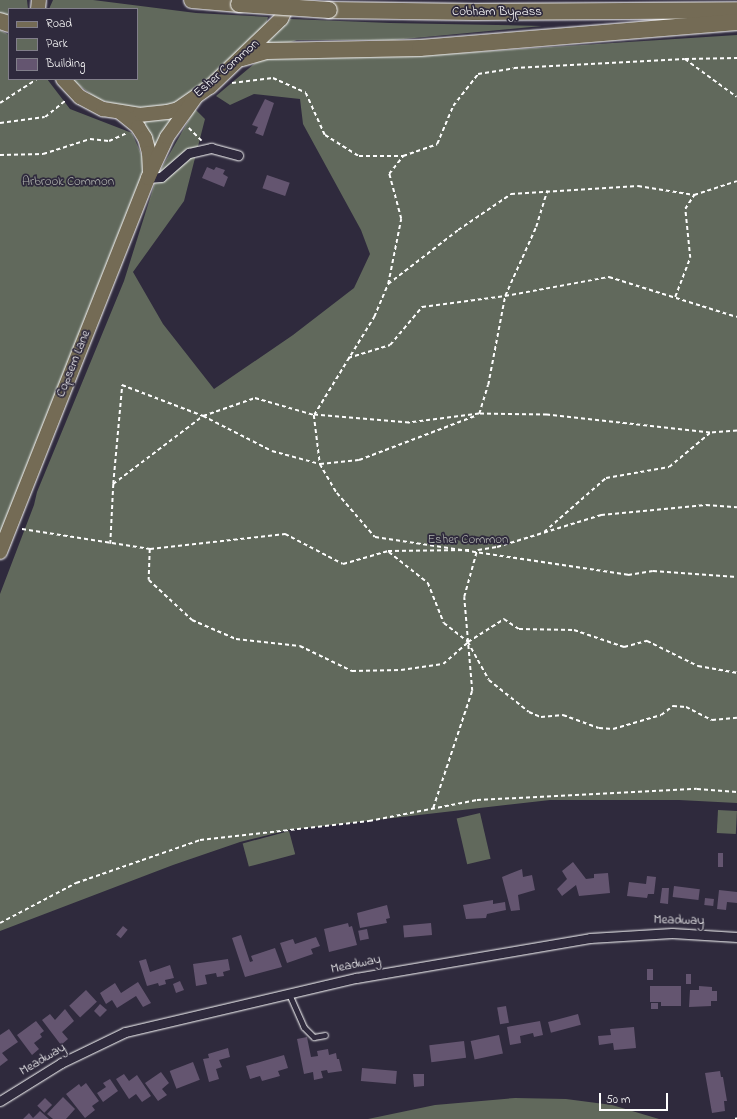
<!DOCTYPE html>
<html>
<head>
<meta charset="utf-8">
<style>
  body { margin:0 }
  #map { position:relative; width:737px; height:1119px; overflow:hidden; background:#2f2a3d; font-family:"Indie Flower",sans-serif }
  div>[style] { position:absolute }
  .green>* { inset:0; background:#61695c; transform-origin:0 0 }
  .building>* { inset:0; background:#645570; transform-origin:0 0 }
  .path>* { height:1.5px; margin-top:-0.75px; transform-origin:0; background:repeating-linear-gradient(90deg,#fff 0 4px,transparent 0 7px) }
  .roads { filter:drop-shadow(0 0 1px #fff) drop-shadow(0 0 1px #fff) }
  .lane>* { height:4.5px; margin:-2.25px; padding:0 2.25px; transform-origin:2.25px; border-radius:2.25px; background:#2f2a3d }
  .street>* { height:9px; margin:-4.5px; padding:0 4.5px; transform-origin:4.5px; border-radius:4.5px; background:#2f2a3d }
  .primary>* { height:14px; margin:-7px; padding:0 7px; transform-origin:7px; border-radius:7px; background:#746b55 }
  .highway>* { height:16px; margin:-8px; padding:0 8px; transform-origin:8px; border-radius:8px; background:#746b55 }
  .bridges { filter:drop-shadow(0 0 1px #fff) drop-shadow(0 0 1px #fff) }
  .highway-bridge>* { height:16px; margin:-8px; padding:0 8px; transform-origin:8px; border-radius:8px; background:#746b55 }
  span { translate:-50% -50%; white-space:nowrap; text-align:center; line-height:1.15; -webkit-text-stroke:3.5px #2f2a3d; paint-order:stroke }
  .street-label { font-size:13px; color:#fff }
  .park-label { font-size:13px; color:#b0b4ae }
  .legend { position:absolute; left:8px; top:8px; width:130px; height:72px; box-sizing:border-box; background:#2f2a3d; border:1px solid #827f8b; margin:0; padding:5px 7px; list-style:none; font-size:12px; color:#fff }
  .legend li { display:flex; align-items:center; gap:8px; height:20px }
  .legend b { width:20px; border:1px solid #827f8b }
  .scale { position:absolute; left:599px; top:1093px; width:69px; height:18px; box-sizing:border-box; border:2px solid #fff; border-top:0; padding-left:5px; font-size:12px; line-height:14px; white-space:nowrap; color:#fff; -webkit-text-stroke:3px #2f2a3d; paint-order:stroke }
</style>
</head>
<body>
<div id="map">
  <div class="green">
    <i style="clip-path:polygon(0 0,27px 0,28px 9px,9px 9px,9px 18px,0 14px)"></i>
    <i style="clip-path:polygon(53px 0,93px 0,196px 13px,268px 17px,265px 28px,183px 101px,157px 110px,124px 107px,97px 99px,71px 79px,137px 79px,137px 9px,49px 9px)"></i>
    <i style="clip-path:polygon(290px 19px,390px 23px,542px 26px,393px 40px,297px 40px,282px 45px,262px 45px)"></i>
    <i style="clip-path:polygon(0 30px,9px 35px,9px 79px,47px 79px,70px 109px,132px 133px,146px 165px,0 542px)"></i>
    <i style="clip-path:polygon(737px 35px,737px 803px,679px 800px,550px 800px,289px 830px,240px 842px,173px 865px,0 931px,0 594px,34px 505px,37px 492px,124px 281px,157px 176px,195px 109px,205px 119px,184px 201px,133px 272px,163px 324px,214px 389px,293px 335px,354px 288px,370px 254px,361px 230px,303px 124px,300px 99px,254px 94px,230px 105px,216px 96px,261px 58px,427px 55px)"></i>
    <i style="clip-path:polygon(174px 116px,156px 153px,140px 120px,153px 121px)"></i>
    <i style="left:718px;top:810px;width:19px;height:23px;rotate:3deg"></i>
    <i style="left:480px;top:813px;width:47px;height:24px;rotate:77deg"></i>
    <i style="left:289px;top:831px;width:24px;height:48px;rotate:75deg"></i>
    <i style="clip-path:polygon(515px 1098px,566px 1099px,612px 1105px,659px 1119px,368px 1119px,435px 1105px)"></i>
  </div>
  <div class="building">
    <i style="clip-path:polygon(265px 99px,274px 103px,263px 136px,255px 133px,258px 127px,252px 125px)"></i>
    <i style="clip-path:polygon(207px 167px,214px 170px,216px 167px,225px 170px,223px 174px,228px 177px,224px 187px,202px 178px)"></i>
    <i style="left:267px;top:175px;width:24px;height:14px;rotate:19deg"></i>
    <i style="left:718px;top:853px;width:5px;height:14px"></i>
    <i style="clip-path:polygon(573px 862px,586px 879px,594px 878px,594px 874px,608px 873px,610px 893px,579px 896px,576px 885px,562px 896px,557px 889px,567px 879px,562px 871px)"></i>
    <i style="clip-path:polygon(522px 869px,523px 877px,532px 875px,535px 890px,518px 895px,520px 910px,511px 911px,502px 877px)"></i>
    <i style="clip-path:polygon(647px 876px,656px 877px,654px 894px,648px 894px,647px 898px,627px 896px,629px 882px,646px 884px)"></i>
    <i style="left:674px;top:886px;width:26px;height:11px;rotate:7deg"></i>
    <i style="clip-path:polygon(662px 888px,669px 888px,668px 904px,660px 903px)"></i>
    <i style="clip-path:polygon(719px 890px,737px 892px,737px 903px,727px 902px,726px 910px,717px 909px)"></i>
    <i style="left:705px;top:898px;width:9px;height:7px;rotate:6deg"></i>
    <i style="clip-path:polygon(493px 900px,493px 904px,505px 902px,506px 910px,487px 914px,486px 918px,466px 919px,463px 905px)"></i>
    <i style="clip-path:polygon(387px 905px,390px 918px,386px 919px,387px 923px,360px 928px,357px 913px)"></i>
    <i style="clip-path:polygon(348px 923px,349px 927px,352px 926px,357px 945px,329px 952px,324px 929px)"></i>
    <i style="left:431px;top:923px;width:12px;height:28px;rotate:85deg"></i>
    <i style="left:123px;top:926px;width:6px;height:11px;rotate:39deg"></i>
    <i style="left:367px;top:929px;width:10px;height:9px;rotate:79deg"></i>
    <i style="clip-path:polygon(241px 935px,250px 962px,253px 961px,251px 956px,275px 948px,282px 967px,245px 977px,232px 938px)"></i>
    <i style="clip-path:polygon(316px 937px,320px 946px,311px 949px,313px 954px,287px 963px,280px 943px,293px 939px,295px 944px)"></i>
    <i style="clip-path:polygon(146px 959px,150px 972px,170px 965px,174px 978px,165px 980px,166px 984px,159px 986px,158px 983px,147px 986px,139px 961px)"></i>
    <i style="clip-path:polygon(228px 959px,230px 970px,223px 972px,224px 976px,217px 977px,216px 973px,205px 975px,207px 984px,196px 986px,193px 964px)"></i>
    <i style="left:647px;top:969px;width:6px;height:11px"></i>
    <i style="left:686px;top:974px;width:5px;height:10px"></i>
    <i style="clip-path:polygon(180px 981px,184px 990px,176px 993px,173px 984px)"></i>
    <i style="clip-path:polygon(138px 982px,151px 1003px,143px 1007px,136px 996px,117px 1008px,112px 1000px,106px 1004px,100px 993px,115px 983px,121px 993px)"></i>
    <i style="clip-path:polygon(650px 986px,681px 986px,681px 1006px,661px 1006px,661px 1002px,650px 1002px)"></i>
    <i style="clip-path:polygon(699px 986px,712px 987px,712px 991px,717px 991px,717px 1001px,711px 1001px,711px 1006px,689px 1007px,690px 990px,699px 990px)"></i>
    <i style="left:86px;top:990px;width:16px;height:23px;rotate:47deg"></i>
    <i style="left:651px;top:1003px;width:7px;height:6px"></i>
    <i style="clip-path:polygon(100px 1004px,107px 1010px,100px 1017px,94px 1011px)"></i>
    <i style="left:506px;top:1006px;width:17px;height:9px;rotate:80deg"></i>
    <i style="clip-path:polygon(65px 1009px,74px 1021px,62px 1032px,68px 1039px,61px 1045px,42px 1020px,50px 1014px,55px 1020px)"></i>
    <i style="left:578px;top:1014px;width:11px;height:31px;rotate:75deg"></i>
    <i style="clip-path:polygon(36px 1021px,44px 1031px,40px 1034px,42px 1037px,34px 1043px,39px 1049px,32px 1055px,17px 1035px)"></i>
    <i style="clip-path:polygon(540px 1021px,543px 1035px,534px 1037px,533px 1033px,520px 1036px,521px 1043px,510px 1045px,507px 1027px)"></i>
    <i style="clip-path:polygon(634px 1027px,636px 1048px,614px 1050px,613px 1043px,599px 1045px,598px 1036px,611px 1035px,610px 1029px)"></i>
    <i style="clip-path:polygon(9px 1029px,18px 1042px,2px 1053px,8px 1060px,0 1066px,0 1035px)"></i>
    <i style="left:499px;top:1035px;width:19px;height:29px;rotate:78deg"></i>
    <i style="clip-path:polygon(307px 1037px,311px 1057px,318px 1056px,317px 1051px,328px 1049px,329px 1055px,336px 1053px,337px 1059px,339px 1059px,342px 1071px,328px 1073px,327px 1070px,321px 1071px,323px 1078px,314px 1080px,313px 1072px,304px 1074px,297px 1039px)"></i>
    <i style="left:464px;top:1041px;width:17px;height:35px;rotate:83deg"></i>
    <i style="clip-path:polygon(228px 1048px,230px 1057px,219px 1060px,222px 1067px,216px 1069px,219px 1079px,209px 1082px,203px 1059px,209px 1058px,208px 1054px)"></i>
    <i style="clip-path:polygon(284px 1055px,288px 1068px,278px 1071px,280px 1076px,262px 1081px,260px 1076px,250px 1079px,246px 1066px)"></i>
    <i style="left:193px;top:1062px;width:19px;height:25px;rotate:69deg"></i>
    <i style="left:362px;top:1068px;width:35px;height:13px;rotate:5deg"></i>
    <i style="clip-path:polygon(720px 1071px,721px 1077px,723px 1077px,727px 1101px,724px 1101px,725px 1111px,712px 1113px,705px 1073px)"></i>
    <i style="clip-path:polygon(161px 1072px,169px 1083px,162px 1089px,167px 1095px,158px 1101px,145px 1083px)"></i>
    <i style="clip-path:polygon(124px 1074px,129px 1081px,137px 1075px,151px 1096px,142px 1102px,136px 1094px,129px 1099px,116px 1079px)"></i>
    <i style="clip-path:polygon(413px 1074px,424px 1074px,424px 1086px,414px 1087px)"></i>
    <i style="clip-path:polygon(110px 1079px,118px 1091px,103px 1102px,97px 1093px,106px 1087px,103px 1083px)"></i>
    <i style="clip-path:polygon(86px 1083px,99px 1101px,92px 1106px,95px 1110px,85px 1118px,66px 1094px,79px 1084px,81px 1087px)"></i>
    <i style="clip-path:polygon(63px 1097px,75px 1109px,66px 1119px,53px 1119px,47px 1114px)"></i>
    <i style="left:45px;top:1098px;width:10px;height:11px;rotate:45deg"></i>
    <i style="clip-path:polygon(40px 1111px,49px 1119px,23px 1119px,29px 1113px,33px 1118px)"></i>
  </div>
  <div class="path">
    <i style="left:685px;top:59px;width:52px;rotate:-1.1deg"></i>
    <i style="left:232px;top:83px;width:41px;rotate:-7deg"></i>
    <i style="left:273px;top:78px;width:36px;rotate:24deg"></i>
    <i style="left:306px;top:93px;width:46px;rotate:65.7deg"></i>
    <i style="left:325px;top:135px;width:40px;rotate:32deg"></i>
    <i style="left:359px;top:156px;width:44px"></i>
    <i style="left:403px;top:156px;width:36px;rotate:-19deg"></i>
    <i style="left:437px;top:144px;width:41px;rotate:-67.2deg"></i>
    <i style="left:453px;top:106px;width:41px;rotate:-52deg"></i>
    <i style="left:478px;top:74px;width:36px;rotate:-9deg"></i>
    <i style="left:514px;top:68px;width:171px;rotate:-3deg"></i>
    <i style="left:685px;top:59px;width:64px;rotate:36.2deg"></i>
    <i style="left:0;top:103px;width:44px;rotate:-33deg"></i>
    <i style="left:0;top:123px;width:45px;rotate:-7.6deg"></i>
    <i style="left:45px;top:117px;width:27px;rotate:-39deg"></i>
    <i style="left:189px;top:128px;width:18px;rotate:45deg"></i>
    <i style="left:0;top:155px;width:43px;rotate:-1.3deg"></i>
    <i style="left:43px;top:154px;width:49px;rotate:-17.7deg"></i>
    <i style="left:90px;top:139px;width:19px;rotate:6deg"></i>
    <i style="left:109px;top:141px;width:20px;rotate:-24deg"></i>
    <i style="left:388px;top:284px;width:66px;rotate:-78.7deg"></i>
    <i style="left:401px;top:219px;width:47px;rotate:-104.9deg"></i>
    <i style="left:389px;top:174px;width:23px;rotate:-52deg"></i>
    <i style="left:675px;top:297px;width:42px;rotate:-69deg"></i>
    <i style="left:690px;top:258px;width:49px;rotate:-95.8deg"></i>
    <i style="left:685px;top:209px;width:17px;rotate:-57deg"></i>
    <i style="left:348px;top:358px;width:44px;rotate:-17.2deg"></i>
    <i style="left:390px;top:345px;width:50px;rotate:-49.9deg"></i>
    <i style="left:422px;top:307px;width:84px;rotate:-7.5deg"></i>
    <i style="left:505px;top:296px;width:106px;rotate:-10.4deg"></i>
    <i style="left:609px;top:277px;width:134px;rotate:17.4deg"></i>
    <i style="left:479px;top:414px;width:30px;rotate:-73deg"></i>
    <i style="left:488px;top:385px;width:91px;rotate:-79.2deg"></i>
    <i style="left:505px;top:296px;width:76px;rotate:-65.8deg"></i>
    <i style="left:536px;top:227px;width:38px;rotate:-73deg"></i>
    <i style="left:737px;top:431px;width:27px;rotate:176deg"></i>
    <i style="left:710px;top:433px;width:164px;rotate:-173.7deg"></i>
    <i style="left:547px;top:415px;width:68px;rotate:-179.2deg"></i>
    <i style="left:479px;top:414px;width:71px;rotate:172.7deg"></i>
    <i style="left:409px;top:423px;width:95px;rotate:-175.2deg"></i>
    <i style="left:314px;top:415px;width:49px;rotate:83deg"></i>
    <i style="left:320px;top:464px;width:34px;rotate:60deg"></i>
    <i style="left:337px;top:493px;width:58px;rotate:49.2deg"></i>
    <i style="left:375px;top:537px;width:256px;rotate:8.5deg"></i>
    <i style="left:628px;top:575px;width:25px;rotate:-9deg"></i>
    <i style="left:653px;top:571px;width:84px;rotate:4.1deg"></i>
    <i style="left:113px;top:484px;width:99px;rotate:-84.8deg"></i>
    <i style="left:122px;top:385px;width:87px;rotate:20.9deg"></i>
    <i style="left:203px;top:416px;width:55px;rotate:-19.1deg"></i>
    <i style="left:255px;top:398px;width:61px;rotate:16.1deg"></i>
    <i style="left:314px;top:415px;width:115px;rotate:-58.5deg"></i>
    <i style="left:374px;top:317px;width:36px;rotate:-67deg"></i>
    <i style="left:388px;top:284px;width:88px;rotate:-37.6deg"></i>
    <i style="left:458px;top:230px;width:64px;rotate:-34.2deg"></i>
    <i style="left:511px;top:194px;width:127px;rotate:-3.6deg"></i>
    <i style="left:638px;top:186px;width:57px;rotate:9.1deg"></i>
    <i style="left:694px;top:195px;width:45px;rotate:-18deg"></i>
    <i style="left:22px;top:529px;width:130px;rotate:8.9deg"></i>
    <i style="left:150px;top:549px;width:136px;rotate:-6.3deg"></i>
    <i style="left:285px;top:534px;width:65px;rotate:27.3deg"></i>
    <i style="left:343px;top:564px;width:47px;rotate:-16.1deg"></i>
    <i style="left:388px;top:551px;width:82px;rotate:-0.7deg"></i>
    <i style="left:544px;top:532px;width:82px;rotate:-41.1deg"></i>
    <i style="left:606px;top:478px;width:64px;rotate:-9.9deg"></i>
    <i style="left:669px;top:467px;width:53px;rotate:-39.7deg"></i>
    <i style="left:110px;top:544px;width:60px;rotate:-87.1deg"></i>
    <i style="left:113px;top:484px;width:113px;rotate:-37.1deg"></i>
    <i style="left:203px;top:416px;width:77px;rotate:26.9deg"></i>
    <i style="left:272px;top:451px;width:50px;rotate:15.2deg"></i>
    <i style="left:320px;top:464px;width:39px;rotate:-6deg"></i>
    <i style="left:359px;top:460px;width:124px;rotate:-20.8deg"></i>
    <i style="left:150px;top:549px;width:31px;rotate:92deg"></i>
    <i style="left:149px;top:580px;width:59px;rotate:42.9deg"></i>
    <i style="left:192px;top:620px;width:48px;rotate:23.4deg"></i>
    <i style="left:236px;top:639px;width:64px;rotate:6.2deg"></i>
    <i style="left:300px;top:646px;width:58px;rotate:25.7deg"></i>
    <i style="left:352px;top:671px;width:49px;rotate:-1.2deg"></i>
    <i style="left:401px;top:670px;width:42px;rotate:-8.1deg"></i>
    <i style="left:443px;top:664px;width:33px;rotate:-41deg"></i>
    <i style="left:468px;top:642px;width:43px;rotate:-32.6deg"></i>
    <i style="left:504px;top:619px;width:18px;rotate:34deg"></i>
    <i style="left:519px;top:629px;width:55px;rotate:1deg"></i>
    <i style="left:574px;top:630px;width:53px;rotate:18.8deg"></i>
    <i style="left:624px;top:647px;width:24px;rotate:-15deg"></i>
    <i style="left:647px;top:641px;width:57px;rotate:26.1deg"></i>
    <i style="left:698px;top:666px;width:40px;rotate:10deg"></i>
    <i style="left:478px;top:550px;width:19px;rotate:-9deg"></i>
    <i style="left:497px;top:547px;width:109px;rotate:-17.1deg"></i>
    <i style="left:601px;top:515px;width:105px;rotate:-5.4deg"></i>
    <i style="left:706px;top:505px;width:31px;rotate:4deg"></i>
    <i style="left:389px;top:552px;width:50px;rotate:38.5deg"></i>
    <i style="left:428px;top:583px;width:43px;rotate:68.2deg"></i>
    <i style="left:444px;top:623px;width:31px;rotate:38deg"></i>
    <i style="left:468px;top:642px;width:43px;rotate:61.1deg"></i>
    <i style="left:489px;top:680px;width:51px;rotate:38.7deg"></i>
    <i style="left:529px;top:712px;width:13px;rotate:23deg"></i>
    <i style="left:541px;top:717px;width:22px;rotate:-5deg"></i>
    <i style="left:563px;top:715px;width:38px;rotate:20deg"></i>
    <i style="left:599px;top:728px;width:14px;rotate:4deg"></i>
    <i style="left:613px;top:729px;width:50px;rotate:-16.3deg"></i>
    <i style="left:661px;top:715px;width:15px;rotate:-37deg"></i>
    <i style="left:673px;top:706px;width:13px;rotate:4deg"></i>
    <i style="left:686px;top:707px;width:29px;rotate:27deg"></i>
    <i style="left:712px;top:720px;width:25px;rotate:-5deg"></i>
    <i style="left:433px;top:808px;width:123px;rotate:-71.6deg"></i>
    <i style="left:472px;top:691px;width:94px;rotate:-94.9deg"></i>
    <i style="left:464px;top:597px;width:49px;rotate:-74.5deg"></i>
    <i style="left:0;top:923px;width:86px;rotate:-27.8deg"></i>
    <i style="left:76px;top:883px;width:131px;rotate:-19.1deg"></i>
    <i style="left:200px;top:840px;width:170px;rotate:-6.4deg"></i>
    <i style="left:369px;top:821px;width:110px;rotate:-11deg"></i>
    <i style="left:477px;top:800px;width:220px;rotate:-2.9deg"></i>
    <i style="left:697px;top:789px;width:40px;rotate:4.3deg"></i>
    <i style="left:735px;top:1119px;width:2px;rotate:-27deg"></i>
  </div>
  <div class="roads">
    <div class="lane">
      <i style="left:289px;top:993px;width:37px;rotate:66deg"></i>
      <i style="left:304px;top:1027px;width:14px;rotate:45deg"></i>
      <i style="left:314px;top:1037px;width:11px;rotate:-10deg"></i>
    </div>
    <div class="street">
      <i style="left:148px;top:178px;width:13px;rotate:-4deg"></i>
      <i style="left:161px;top:177px;width:37px;rotate:-41deg"></i>
      <i style="left:189px;top:153px;width:23px;rotate:-13deg"></i>
      <i style="left:211px;top:148px;width:28px;rotate:15deg"></i>
      <i style="left:0;top:1101px;width:72px;rotate:-31.9deg"></i>
      <i style="left:61px;top:1063px;width:71px;rotate:-25.8deg"></i>
      <i style="left:125px;top:1032px;width:237px;rotate:-13.2deg"></i>
      <i style="left:356px;top:978px;width:237px;rotate:-9.7deg"></i>
      <i style="left:590px;top:938px;width:82px;rotate:-3.5deg"></i>
      <i style="left:672px;top:933px;width:65px;rotate:3.5deg"></i>
    </div>
    <div class="primary">
      <i style="left:38px;top:9px;width:9px;rotate:-84deg"></i>
      <i style="left:63px;top:79px;width:25px;rotate:47deg"></i>
      <i style="left:80px;top:97px;width:26px;rotate:28deg"></i>
      <i style="left:103px;top:109px;width:36px;rotate:9deg"></i>
      <i style="left:139px;top:115px;width:28px;rotate:-6deg"></i>
      <i style="left:167px;top:112px;width:11px;rotate:-15deg"></i>
      <i style="left:178px;top:109px;width:39px;rotate:-35deg"></i>
      <i style="left:210px;top:87px;width:98px;rotate:-43.8deg"></i>
      <i style="left:281px;top:19px;width:21px;rotate:-65deg"></i>
      <i style="left:121px;top:113px;width:22px;rotate:39deg"></i>
      <i style="left:138px;top:127px;width:13px;rotate:58deg"></i>
      <i style="left:145px;top:138px;width:16px;rotate:75deg"></i>
      <i style="left:149px;top:153px;width:20px;rotate:87deg"></i>
      <i style="left:0;top:552px;width:402px;rotate:-68.4deg"></i>
      <i style="left:148px;top:178px;width:45px;rotate:-65.1deg"></i>
      <i style="left:167px;top:137px;width:48px;rotate:-54.3deg"></i>
    </div>
    <div class="highway">
      <i style="left:192px;top:0;width:47px;rotate:4.9deg"></i>
      <i style="left:329px;top:10px;width:146px;rotate:0.8deg"></i>
      <i style="left:475px;top:12px;width:262px;rotate:-0.4deg"></i>
      <i style="left:0;top:21px;width:9px;rotate:18deg"></i>
      <i style="left:242px;top:58px;width:26px;rotate:-16deg"></i>
      <i style="left:267px;top:51px;width:153px;rotate:-1.1deg"></i>
      <i style="left:420px;top:48px;width:318px;rotate:-4.7deg"></i>
    </div>
  </div>
  <div class="bridges">
    <div class="highway-bridge">
      <i style="left:239px;top:4px;width:90px;rotate:3.8deg"></i>
    </div>
  </div>
  <div class="street-label">
    <span style="left:497px;top:12px">Cobham Bypass</span>
    <span style="left:227px;top:69px;rotate:-41deg">Esher Common</span>
    <span style="left:74px;top:364px;rotate:-68deg">Copsem Lane</span>
    <span style="left:679px;top:921px;rotate:1deg">Meadway</span>
    <span style="left:356px;top:965px;rotate:-12deg">Meadway</span>
    <span style="left:43px;top:1060px;rotate:-31deg">Meadway</span>
  </div>
  <div class="park-label">
    <span style="left:68px;top:182px">Arbrook Common</span>
    <span style="left:468px;top:540px">Esher Common</span>
  </div>
  <ul class="legend">
  <li><b style="height:5px;background:#746b55"></b>Road</li>
  <li><b style="height:11px;background:#61695c"></b>Park</li>
  <li><b style="height:11px;background:#645570"></b>Building</li>
  </ul>
  <div class="scale">50 m</div>
</div>
</body>
</html>
